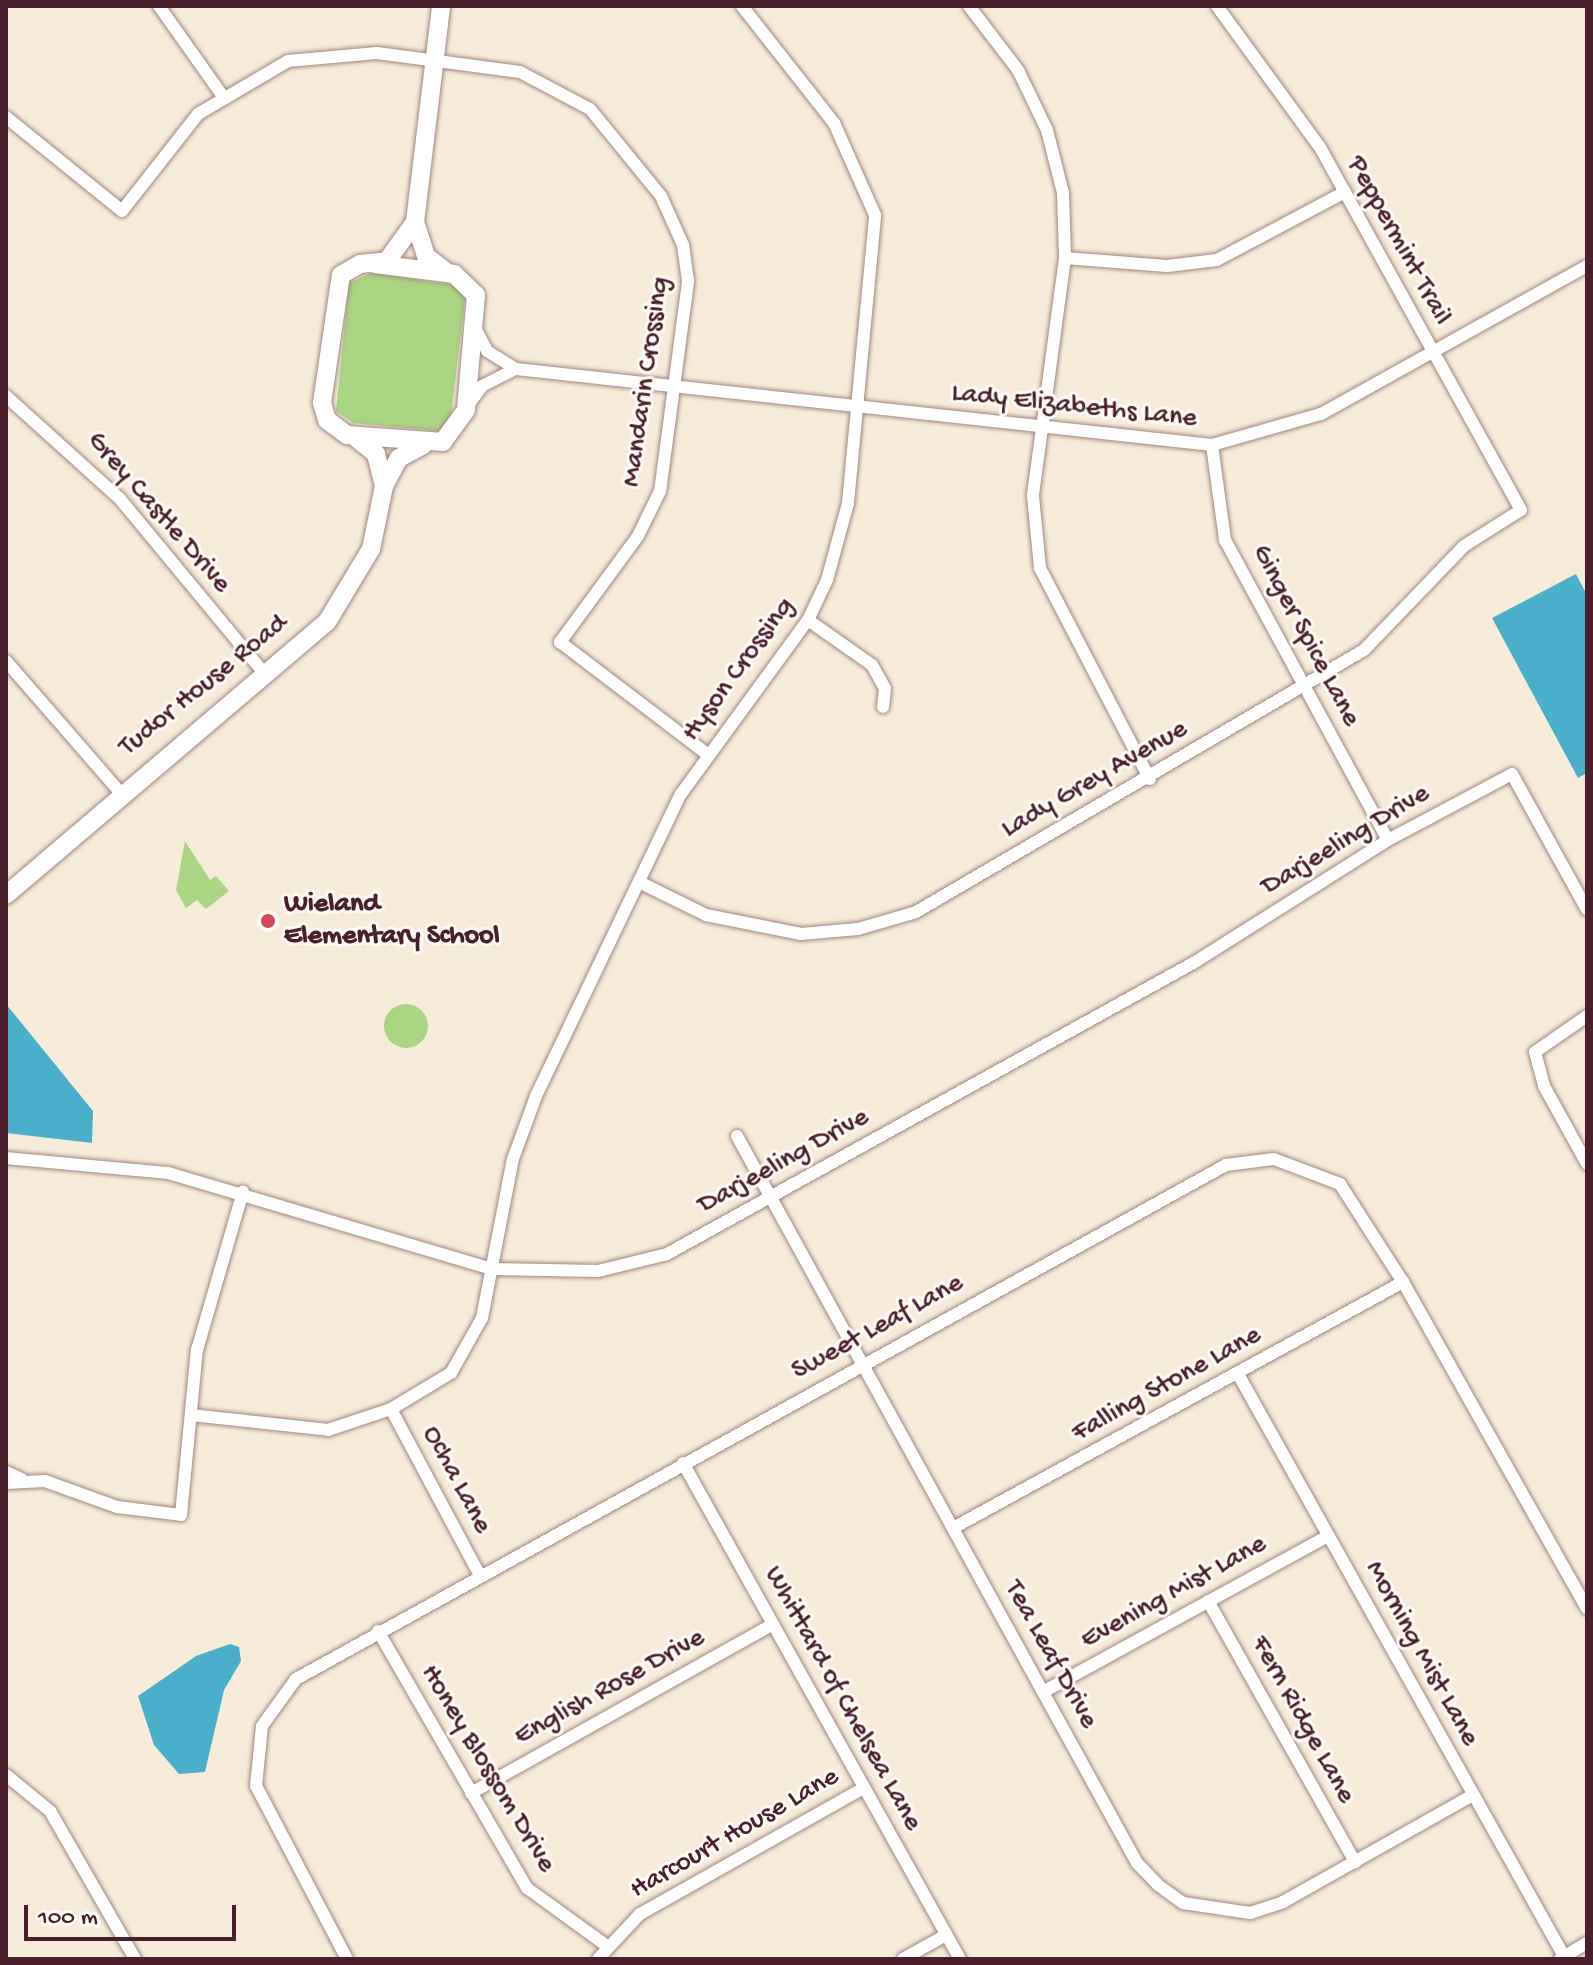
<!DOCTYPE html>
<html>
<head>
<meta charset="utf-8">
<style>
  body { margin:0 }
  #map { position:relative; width:1593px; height:1965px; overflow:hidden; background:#f7ecd9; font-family:"Gochi Hand",sans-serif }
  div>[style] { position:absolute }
  .green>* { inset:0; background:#aad581 }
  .round { border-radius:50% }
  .water>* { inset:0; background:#4aafca }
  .roads { filter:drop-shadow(0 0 2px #a08682) drop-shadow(0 0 2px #a08682) }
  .street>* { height:12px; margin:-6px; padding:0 6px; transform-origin:6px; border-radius:6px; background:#fff }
  .secondary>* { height:18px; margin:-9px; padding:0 9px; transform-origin:9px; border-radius:9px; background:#fff }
  .dots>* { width:22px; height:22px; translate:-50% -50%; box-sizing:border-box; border:4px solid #fdfcf7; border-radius:50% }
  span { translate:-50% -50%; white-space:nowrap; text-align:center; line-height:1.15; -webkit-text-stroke:6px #fdfcf7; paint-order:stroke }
  .street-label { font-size:28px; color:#4a1f2b }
  .poi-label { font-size:28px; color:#4a1f2b; font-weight:700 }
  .left { translate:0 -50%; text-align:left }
  .frame { position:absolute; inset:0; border:8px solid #4a1f2b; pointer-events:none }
  .scale { position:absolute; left:24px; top:1905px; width:212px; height:36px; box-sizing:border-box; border:4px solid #4a1f2b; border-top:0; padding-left:10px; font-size:24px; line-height:28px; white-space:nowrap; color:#4a1f2b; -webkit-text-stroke:6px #fdfcf7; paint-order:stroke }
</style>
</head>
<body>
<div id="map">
  <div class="green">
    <i style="clip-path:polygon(372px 273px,453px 285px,465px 298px,451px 417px,438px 431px,353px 423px,336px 411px,349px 283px)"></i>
    <i style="clip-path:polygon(185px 841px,210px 880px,216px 876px,229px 891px,206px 909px,197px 900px,186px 908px,176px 890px)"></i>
    <i class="round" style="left:384px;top:1004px;width:44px;height:44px"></i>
  </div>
  <div class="water">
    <i style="clip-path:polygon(1576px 574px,1587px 595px,1587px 773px,1578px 778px,1492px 618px)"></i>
    <i style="clip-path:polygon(6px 1004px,93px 1111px,92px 1143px,6px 1133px)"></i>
    <i style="clip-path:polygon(230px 1644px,239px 1647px,241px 1661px,224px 1690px,205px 1772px,179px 1774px,154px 1745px,138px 1696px,196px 1656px)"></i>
  </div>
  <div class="roads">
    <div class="street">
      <i style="left:159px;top:6px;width:109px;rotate:54.7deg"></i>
      <i style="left:969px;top:6px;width:81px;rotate:52.6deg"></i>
      <i style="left:1018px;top:70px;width:67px;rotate:64.2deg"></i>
      <i style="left:1047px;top:130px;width:65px;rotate:75.7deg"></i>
      <i style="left:1063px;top:193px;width:65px;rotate:88.2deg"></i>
      <i style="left:1065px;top:258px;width:240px;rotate:97.7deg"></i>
      <i style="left:1033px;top:496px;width:72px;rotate:84.4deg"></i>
      <i style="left:1040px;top:568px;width:238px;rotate:62.5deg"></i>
      <i style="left:6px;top:117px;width:149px;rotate:39deg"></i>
      <i style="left:122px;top:211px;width:123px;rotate:-51.9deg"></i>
      <i style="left:198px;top:114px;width:104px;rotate:-30.5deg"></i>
      <i style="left:288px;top:61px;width:89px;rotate:-5.1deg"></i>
      <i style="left:377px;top:53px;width:144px;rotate:7.6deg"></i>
      <i style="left:520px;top:72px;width:79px;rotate:27.9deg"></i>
      <i style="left:590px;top:109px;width:112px;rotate:50.8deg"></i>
      <i style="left:661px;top:196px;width:54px;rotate:65.8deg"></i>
      <i style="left:683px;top:245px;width:37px;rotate:82deg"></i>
      <i style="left:688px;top:282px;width:211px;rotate:97.6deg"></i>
      <i style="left:660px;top:491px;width:50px;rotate:116.1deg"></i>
      <i style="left:638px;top:536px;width:132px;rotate:126.3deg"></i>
      <i style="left:560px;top:642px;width:185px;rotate:37.3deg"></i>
      <i style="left:1065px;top:258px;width:102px;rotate:4.5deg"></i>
      <i style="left:1167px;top:266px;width:50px;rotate:-6.8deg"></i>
      <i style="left:1217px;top:260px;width:145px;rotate:-28deg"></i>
      <i style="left:475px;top:328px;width:26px;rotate:62deg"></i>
      <i style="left:487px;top:351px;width:34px;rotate:32deg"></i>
      <i style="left:516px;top:369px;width:700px;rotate:6.23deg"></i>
      <i style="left:1212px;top:445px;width:113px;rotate:-15.9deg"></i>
      <i style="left:1321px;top:414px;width:304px;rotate:-29.1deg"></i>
      <i style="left:6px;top:396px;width:154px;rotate:42.1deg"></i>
      <i style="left:120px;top:499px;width:226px;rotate:50.4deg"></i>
      <i style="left:469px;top:404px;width:22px;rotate:-54deg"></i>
      <i style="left:482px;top:386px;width:38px;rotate:-27deg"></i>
      <i style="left:1212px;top:445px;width:96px;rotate:82.2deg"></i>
      <i style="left:1225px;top:540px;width:341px;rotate:61.5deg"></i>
      <i style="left:808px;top:620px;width:78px;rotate:35.1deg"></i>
      <i style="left:872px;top:665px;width:26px;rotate:61deg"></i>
      <i style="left:885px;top:688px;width:19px;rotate:96deg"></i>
      <i style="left:6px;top:661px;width:174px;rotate:49deg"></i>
      <i style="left:639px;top:882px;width:75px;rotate:26.2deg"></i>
      <i style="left:706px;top:915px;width:97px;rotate:11.3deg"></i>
      <i style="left:801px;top:934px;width:57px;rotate:-5deg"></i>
      <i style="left:858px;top:929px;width:60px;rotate:-16.3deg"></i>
      <i style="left:916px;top:912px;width:519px;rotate:-30.32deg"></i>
      <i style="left:1364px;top:650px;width:144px;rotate:-46.1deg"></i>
      <i style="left:1464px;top:546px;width:67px;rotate:-32.3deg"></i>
      <i style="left:1521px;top:510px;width:416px;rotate:-119deg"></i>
      <i style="left:1319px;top:146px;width:173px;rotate:-126.1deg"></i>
      <i style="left:1587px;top:1016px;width:63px;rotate:145.3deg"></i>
      <i style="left:1535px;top:1052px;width:35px;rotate:75deg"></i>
      <i style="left:1544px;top:1086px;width:89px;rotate:61.1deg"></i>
      <i style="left:737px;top:1136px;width:830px;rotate:61.18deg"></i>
      <i style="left:1137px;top:1863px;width:30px;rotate:46deg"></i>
      <i style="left:1158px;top:1885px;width:31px;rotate:36deg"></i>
      <i style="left:1183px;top:1903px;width:68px;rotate:8.5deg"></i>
      <i style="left:1250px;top:1913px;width:35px;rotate:-18deg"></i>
      <i style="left:1283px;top:1902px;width:218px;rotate:-29.4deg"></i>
      <i style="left:6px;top:1158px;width:163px;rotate:5.3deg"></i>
      <i style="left:168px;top:1173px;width:339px;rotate:16.5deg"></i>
      <i style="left:493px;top:1269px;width:105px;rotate:1.1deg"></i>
      <i style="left:598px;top:1271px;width:71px;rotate:-13.8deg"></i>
      <i style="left:667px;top:1254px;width:603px;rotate:-28.94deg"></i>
      <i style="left:1195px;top:962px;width:228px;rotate:-32.3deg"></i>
      <i style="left:1388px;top:840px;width:140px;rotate:-28deg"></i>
      <i style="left:1512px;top:774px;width:155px;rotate:61.1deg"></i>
      <i style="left:1238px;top:1374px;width:667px;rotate:60.75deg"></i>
      <i style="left:391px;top:1409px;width:187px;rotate:61.9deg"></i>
      <i style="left:191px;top:1415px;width:138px;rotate:6.2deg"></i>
      <i style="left:328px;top:1430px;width:66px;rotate:-18.4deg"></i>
      <i style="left:391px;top:1409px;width:70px;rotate:-31deg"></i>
      <i style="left:451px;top:1373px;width:63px;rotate:-60.6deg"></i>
      <i style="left:482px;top:1318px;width:162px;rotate:-79deg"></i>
      <i style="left:513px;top:1159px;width:67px;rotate:-69.9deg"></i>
      <i style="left:536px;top:1096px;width:335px;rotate:-64.4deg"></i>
      <i style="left:681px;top:794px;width:215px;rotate:-53.9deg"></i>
      <i style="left:808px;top:620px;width:44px;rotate:-64.6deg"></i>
      <i style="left:827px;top:580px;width:80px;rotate:-74.7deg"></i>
      <i style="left:848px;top:503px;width:289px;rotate:-84.6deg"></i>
      <i style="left:875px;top:215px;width:101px;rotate:-114deg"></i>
      <i style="left:834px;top:123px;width:149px;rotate:-128.2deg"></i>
      <i style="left:683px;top:1463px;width:568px;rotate:60.82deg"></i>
      <i style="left:6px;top:1472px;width:17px;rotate:24deg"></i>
      <i style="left:6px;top:1483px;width:39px;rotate:-3deg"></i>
      <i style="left:45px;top:1481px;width:77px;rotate:19.9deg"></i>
      <i style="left:117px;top:1507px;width:64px;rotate:7.1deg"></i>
      <i style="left:181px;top:1515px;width:166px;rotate:-84.5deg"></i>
      <i style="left:197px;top:1350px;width:165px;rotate:-73.8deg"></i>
      <i style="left:953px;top:1528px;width:513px;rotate:-28.66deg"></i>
      <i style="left:1208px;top:1601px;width:300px;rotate:60.6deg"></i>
      <i style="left:378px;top:1631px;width:297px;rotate:59.9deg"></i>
      <i style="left:527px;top:1888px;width:99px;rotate:35.9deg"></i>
      <i style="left:1043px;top:1692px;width:325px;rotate:-28.7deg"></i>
      <i style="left:6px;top:1775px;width:57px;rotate:39.3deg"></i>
      <i style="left:50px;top:1811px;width:171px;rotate:60.1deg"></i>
      <i style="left:471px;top:1793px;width:345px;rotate:-29.2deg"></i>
      <i style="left:347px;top:1959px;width:195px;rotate:-117.7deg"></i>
      <i style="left:256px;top:1786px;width:60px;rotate:-84.3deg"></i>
      <i style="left:262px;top:1726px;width:58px;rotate:-54.1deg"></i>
      <i style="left:296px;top:1679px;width:1063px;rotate:-28.93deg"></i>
      <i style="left:1226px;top:1165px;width:48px;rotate:-7.1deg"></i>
      <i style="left:1274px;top:1159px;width:71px;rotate:20.7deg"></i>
      <i style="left:1340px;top:1184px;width:117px;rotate:57.3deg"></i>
      <i style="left:1403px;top:1282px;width:375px;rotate:60.6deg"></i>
      <i style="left:598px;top:1959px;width:62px;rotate:-47deg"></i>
      <i style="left:640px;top:1914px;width:257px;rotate:-29.4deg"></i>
      <i style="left:903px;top:1959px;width:49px;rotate:-29.2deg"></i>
      <i style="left:1560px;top:1959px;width:31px;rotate:-31deg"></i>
    </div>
    <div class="secondary">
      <i style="left:415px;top:222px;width:36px;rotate:72deg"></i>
      <i style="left:426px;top:256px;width:24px;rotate:38deg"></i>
      <i style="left:375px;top:264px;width:80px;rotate:7.2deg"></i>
      <i style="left:454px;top:274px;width:30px;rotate:44deg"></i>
      <i style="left:476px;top:295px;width:115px;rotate:95deg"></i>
      <i style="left:466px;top:410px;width:39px;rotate:126deg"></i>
      <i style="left:443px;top:442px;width:96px;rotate:-175.8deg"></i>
      <i style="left:347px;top:435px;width:25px;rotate:-143deg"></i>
      <i style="left:327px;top:420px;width:18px;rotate:-106deg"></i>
      <i style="left:322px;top:403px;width:129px;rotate:-81.6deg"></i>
      <i style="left:341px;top:275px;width:22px;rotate:-30deg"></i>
      <i style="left:360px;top:264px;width:27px;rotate:-6deg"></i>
      <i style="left:387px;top:261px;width:48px;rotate:-54.3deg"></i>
      <i style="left:415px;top:222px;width:218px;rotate:-83.1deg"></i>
      <i style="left:355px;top:437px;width:27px;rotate:39deg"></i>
      <i style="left:376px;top:454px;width:33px;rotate:76deg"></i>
      <i style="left:6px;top:895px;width:421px;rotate:-40.4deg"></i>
      <i style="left:327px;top:622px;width:85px;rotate:-58.9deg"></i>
      <i style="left:371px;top:549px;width:64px;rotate:-78.3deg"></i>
      <i style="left:384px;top:486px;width:32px;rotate:-62deg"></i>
      <i style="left:399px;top:458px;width:27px;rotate:-28deg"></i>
    </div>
  </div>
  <div class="dots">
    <i style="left:268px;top:921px;background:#d1495b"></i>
  </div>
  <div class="street-label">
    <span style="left:1398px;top:241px;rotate:61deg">Peppermint Trail</span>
    <span style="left:647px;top:382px;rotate:-82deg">Mandarin Crossing</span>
    <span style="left:1074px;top:407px;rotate:6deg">Lady Elizabeths Lane</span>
    <span style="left:158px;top:513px;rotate:49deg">Grey Castle Drive</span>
    <span style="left:1305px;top:636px;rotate:62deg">Ginger Spice Lane</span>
    <span style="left:739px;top:670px;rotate:-54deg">Hyson Crossing</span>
    <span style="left:204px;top:686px;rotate:-39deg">Tudor House Road</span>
    <span style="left:1095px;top:780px;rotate:-30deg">Lady Grey Avenue</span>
    <span style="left:1346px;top:841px;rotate:-31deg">Darjeeling Drive</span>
    <span style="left:784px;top:1162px;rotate:-29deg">Darjeeling Drive</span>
    <span style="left:878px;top:1328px;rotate:-29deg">Sweet Leaf Lane</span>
    <span style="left:1167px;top:1385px;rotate:-29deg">Falling Stone Lane</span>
    <span style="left:456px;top:1480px;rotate:62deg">Ocha Lane</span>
    <span style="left:1174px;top:1593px;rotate:-29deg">Evening Mist Lane</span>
    <span style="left:1421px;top:1654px;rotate:61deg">Morning Mist Lane</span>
    <span style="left:1050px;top:1655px;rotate:61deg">Tea Leaf Drive</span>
    <span style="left:610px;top:1688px;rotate:-29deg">English Rose Drive</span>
    <span style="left:842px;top:1699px;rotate:61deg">Whittard of Chelsea Lane</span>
    <span style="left:1302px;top:1720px;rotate:61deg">Fern Ridge Lane</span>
    <span style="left:487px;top:1769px;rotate:59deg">Honey Blossom Drive</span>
    <span style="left:735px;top:1834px;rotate:-30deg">Harcourt House Lane</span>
  </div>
  <div class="poi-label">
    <span class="left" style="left:284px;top:921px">Wieland<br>Elementary School</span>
  </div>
  <div class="frame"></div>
  <div class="scale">100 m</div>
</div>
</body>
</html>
